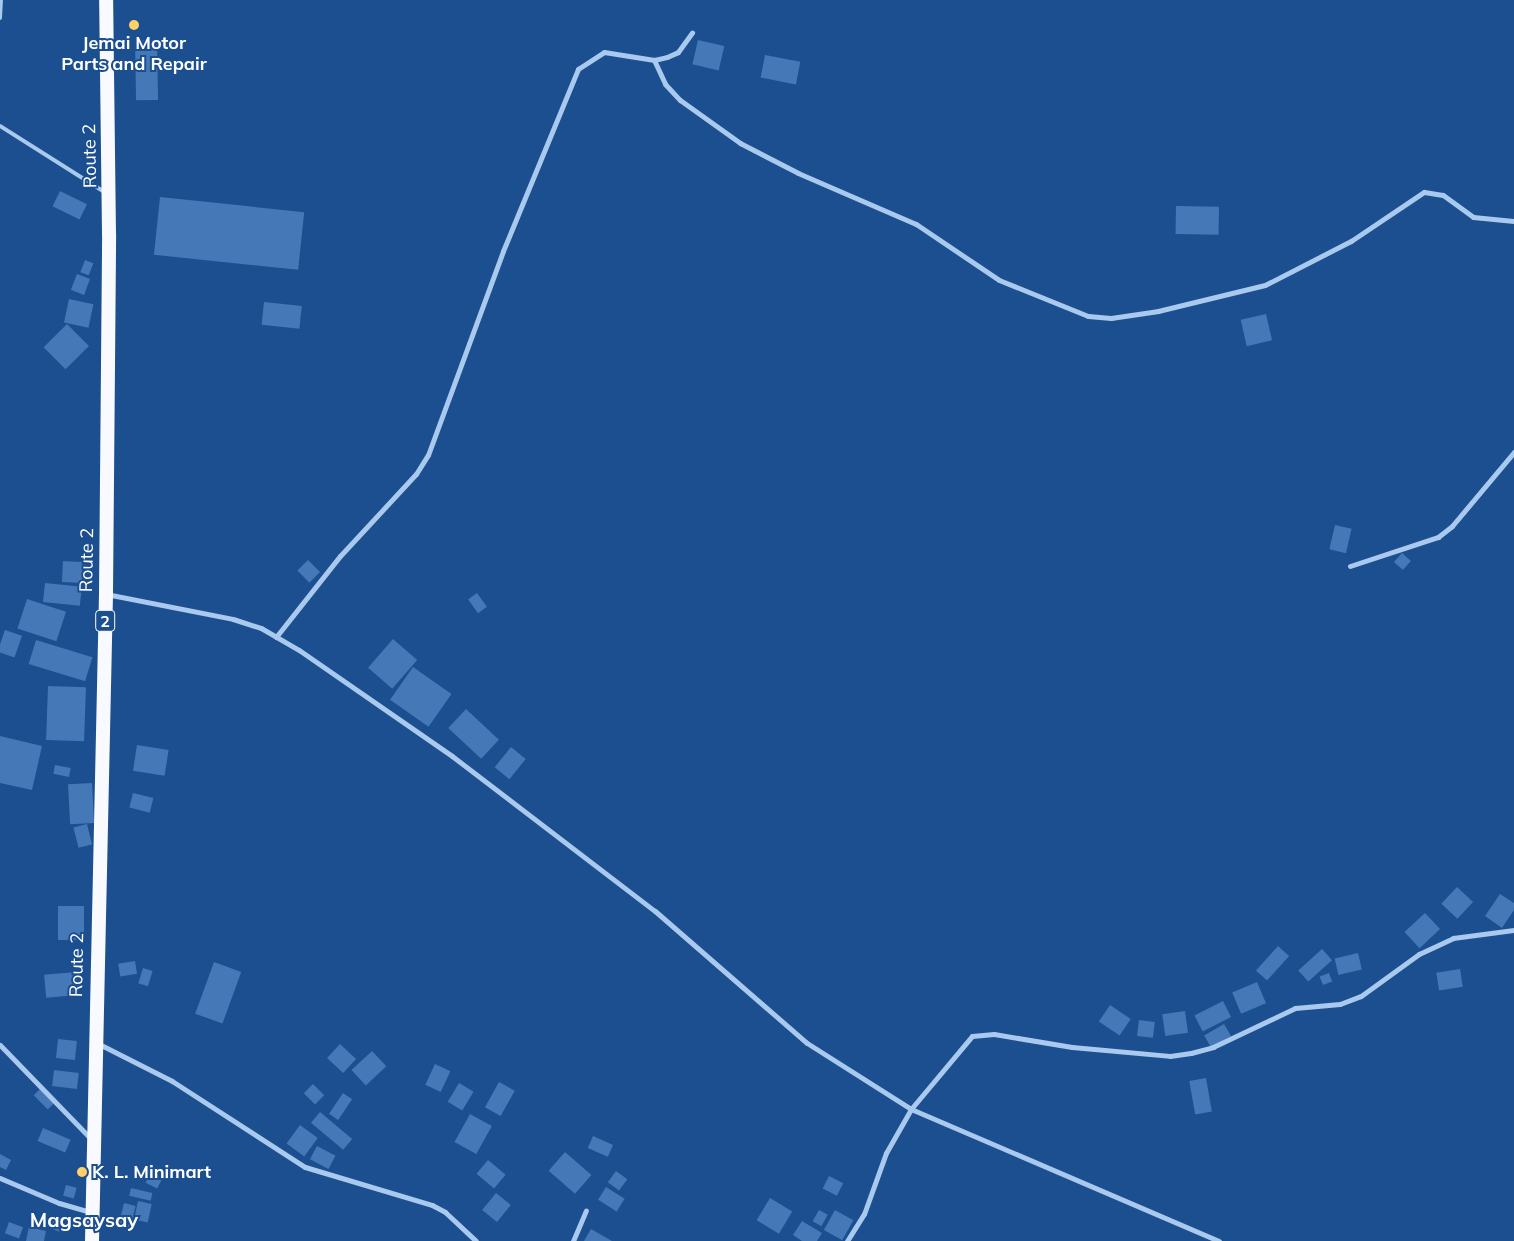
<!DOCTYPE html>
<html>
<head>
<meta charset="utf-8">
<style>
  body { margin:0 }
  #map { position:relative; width:1514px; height:1241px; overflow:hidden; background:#1b4f8f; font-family:Mulish,sans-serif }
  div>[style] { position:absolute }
  .building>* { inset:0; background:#4478b7; transform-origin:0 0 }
  .service>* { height:4px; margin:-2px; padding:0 2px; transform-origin:2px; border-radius:2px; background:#a9c9ee }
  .minor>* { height:5px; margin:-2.5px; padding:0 2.5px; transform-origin:2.5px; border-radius:2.5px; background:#a9c9ee }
  .trunk>* { height:14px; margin:-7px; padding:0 7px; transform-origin:7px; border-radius:7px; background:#f8faff }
  .dots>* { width:14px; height:14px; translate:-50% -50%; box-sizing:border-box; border:2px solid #1b4f8f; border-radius:50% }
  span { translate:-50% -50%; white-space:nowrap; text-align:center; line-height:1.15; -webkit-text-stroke:4px #1b4f8f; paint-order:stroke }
  .shield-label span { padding:1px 4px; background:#1b4f8f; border:1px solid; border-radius:4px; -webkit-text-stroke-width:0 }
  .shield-label { font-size:16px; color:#fff; font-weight:700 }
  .poi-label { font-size:18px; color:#fff; font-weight:700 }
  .left { translate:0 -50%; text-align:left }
  .street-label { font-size:18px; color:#fff }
  .quarter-label { font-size:20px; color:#fff; font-weight:700 }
</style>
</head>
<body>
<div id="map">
  <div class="building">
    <i style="left:157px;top:40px;width:60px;height:22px;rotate:89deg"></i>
    <i style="left:698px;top:40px;width:27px;height:25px;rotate:13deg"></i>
    <i style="left:765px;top:55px;width:36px;height:23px;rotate:11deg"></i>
    <i style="left:60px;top:191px;width:30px;height:17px;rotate:26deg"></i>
    <i style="left:160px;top:197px;width:145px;height:58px;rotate:6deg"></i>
    <i style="left:1176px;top:206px;width:43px;height:28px;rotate:1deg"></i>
    <i style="left:85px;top:260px;width:9px;height:13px;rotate:21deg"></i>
    <i style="left:77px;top:274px;width:14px;height:17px;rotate:21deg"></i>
    <i style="left:69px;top:299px;width:25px;height:24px;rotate:12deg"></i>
    <i style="left:264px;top:302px;width:38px;height:23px;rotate:6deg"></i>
    <i style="left:1266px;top:314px;width:27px;height:26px;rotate:77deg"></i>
    <i style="left:67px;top:324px;width:31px;height:33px;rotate:45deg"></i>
    <i style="left:1335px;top:525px;width:17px;height:25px;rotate:13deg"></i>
    <i style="left:1402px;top:553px;width:12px;height:12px;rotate:42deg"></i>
    <i style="left:308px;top:560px;width:17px;height:15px;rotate:45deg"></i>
    <i style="left:63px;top:561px;width:20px;height:21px;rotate:3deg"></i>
    <i style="left:45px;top:583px;width:37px;height:19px;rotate:6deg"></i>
    <i style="left:477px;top:593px;width:17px;height:11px;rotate:54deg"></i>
    <i style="left:27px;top:599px;width:41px;height:31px;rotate:18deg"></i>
    <i style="left:5px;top:630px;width:18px;height:23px;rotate:19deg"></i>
    <i style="left:393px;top:639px;width:32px;height:38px;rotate:41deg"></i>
    <i style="left:36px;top:640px;width:59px;height:25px;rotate:17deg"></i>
    <i style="left:413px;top:667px;width:47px;height:40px;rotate:35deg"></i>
    <i style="left:48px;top:686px;width:38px;height:54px;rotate:2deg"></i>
    <i style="left:466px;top:709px;width:45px;height:26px;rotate:43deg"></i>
    <i style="clip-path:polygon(0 736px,42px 746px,32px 790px,0 783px)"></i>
    <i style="left:137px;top:745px;width:32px;height:26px;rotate:9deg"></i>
    <i style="left:511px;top:747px;width:19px;height:26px;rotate:39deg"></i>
    <i style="left:55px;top:765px;width:16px;height:9px;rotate:11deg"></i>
    <i style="left:92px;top:783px;width:40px;height:24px;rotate:87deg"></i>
    <i style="left:133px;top:793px;width:21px;height:15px;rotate:14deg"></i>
    <i style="left:87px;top:824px;width:21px;height:14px;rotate:76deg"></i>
    <i style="left:1457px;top:887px;width:22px;height:23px;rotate:43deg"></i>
    <i style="clip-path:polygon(1500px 894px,1514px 903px,1514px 910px,1502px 928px,1485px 916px)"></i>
    <i style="left:58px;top:906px;width:26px;height:34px"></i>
    <i style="left:1425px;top:913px;width:22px;height:28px;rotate:47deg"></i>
    <i style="left:1278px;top:946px;width:15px;height:33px;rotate:42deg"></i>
    <i style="left:1322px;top:949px;width:15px;height:32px;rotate:48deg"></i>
    <i style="left:1358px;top:953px;width:17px;height:24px;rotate:77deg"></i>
    <i style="left:135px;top:961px;width:13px;height:17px;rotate:81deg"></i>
    <i style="left:214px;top:962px;width:29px;height:55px;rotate:20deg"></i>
    <i style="left:143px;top:968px;width:10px;height:16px;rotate:17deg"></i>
    <i style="left:1460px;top:969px;width:18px;height:24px;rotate:81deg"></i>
    <i style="left:76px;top:972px;width:23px;height:32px;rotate:85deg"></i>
    <i style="left:1329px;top:973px;width:9px;height:10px;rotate:69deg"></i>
    <i style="left:1257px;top:982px;width:23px;height:27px;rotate:67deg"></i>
    <i style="left:1223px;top:1001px;width:18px;height:32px;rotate:63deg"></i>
    <i style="left:1110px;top:1005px;width:25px;height:20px;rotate:34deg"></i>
    <i style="left:1185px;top:1011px;width:22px;height:23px;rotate:82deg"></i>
    <i style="left:1139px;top:1020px;width:16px;height:16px;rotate:7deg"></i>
    <i style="left:1224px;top:1024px;width:14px;height:23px;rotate:60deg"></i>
    <i style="left:58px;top:1039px;width:19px;height:19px;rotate:6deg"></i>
    <i style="left:340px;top:1044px;width:22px;height:19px;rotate:43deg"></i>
    <i style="left:372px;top:1051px;width:21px;height:28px;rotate:47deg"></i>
    <i style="left:435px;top:1064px;width:17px;height:23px;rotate:25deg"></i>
    <i style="left:54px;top:1070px;width:25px;height:16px;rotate:7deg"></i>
    <i style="left:1206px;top:1078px;width:34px;height:17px;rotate:80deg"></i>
    <i style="left:499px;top:1082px;width:18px;height:29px;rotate:29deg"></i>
    <i style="left:459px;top:1083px;width:17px;height:22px;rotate:31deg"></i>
    <i style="left:313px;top:1084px;width:16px;height:13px;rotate:45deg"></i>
    <i style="left:40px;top:1089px;width:20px;height:9px;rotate:45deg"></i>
    <i style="left:343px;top:1093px;width:11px;height:25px;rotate:34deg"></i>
    <i style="left:320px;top:1112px;width:42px;height:14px;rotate:40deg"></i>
    <i style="left:470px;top:1114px;width:25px;height:32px;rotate:29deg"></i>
    <i style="left:300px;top:1125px;width:22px;height:23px;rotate:36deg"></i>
    <i style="left:43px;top:1128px;width:30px;height:14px;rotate:23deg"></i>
    <i style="left:593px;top:1136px;width:22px;height:13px;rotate:24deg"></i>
    <i style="left:317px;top:1146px;width:21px;height:15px;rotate:28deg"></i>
    <i style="left:565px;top:1152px;width:35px;height:25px;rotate:41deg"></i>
    <i style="clip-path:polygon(0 1154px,11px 1160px,6px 1170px,0 1167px)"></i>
    <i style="left:488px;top:1160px;width:23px;height:18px;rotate:40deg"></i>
    <i style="left:616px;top:1171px;width:14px;height:14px;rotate:36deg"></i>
    <i style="left:151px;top:1172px;width:13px;height:12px;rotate:27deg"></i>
    <i style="left:829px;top:1176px;width:16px;height:14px;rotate:27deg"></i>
    <i style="left:66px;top:1185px;width:11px;height:11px;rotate:15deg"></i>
    <i style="left:606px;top:1187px;width:22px;height:15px;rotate:32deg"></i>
    <i style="left:131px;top:1188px;width:22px;height:8px;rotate:13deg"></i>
    <i style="left:496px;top:1193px;width:19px;height:22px;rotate:39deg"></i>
    <i style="left:770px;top:1198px;width:26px;height:26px;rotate:31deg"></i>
    <i style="left:138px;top:1201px;width:14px;height:19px;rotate:12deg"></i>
    <i style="left:124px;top:1203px;width:12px;height:22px;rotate:14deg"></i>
    <i style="left:819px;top:1210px;width:10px;height:13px;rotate:29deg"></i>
    <i style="left:835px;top:1210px;width:21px;height:23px;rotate:29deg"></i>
    <i style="clip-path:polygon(53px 1220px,64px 1223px,60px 1232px,50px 1228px)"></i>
    <i style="clip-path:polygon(802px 1221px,822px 1233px,817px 1241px,802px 1241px,793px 1235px)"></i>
    <i style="left:9px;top:1222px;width:15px;height:12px;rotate:20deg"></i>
    <i style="clip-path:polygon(29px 1227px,46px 1231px,44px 1241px,26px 1241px)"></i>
    <i style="clip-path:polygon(591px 1229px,612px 1241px,584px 1241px)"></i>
  </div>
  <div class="service">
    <i style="left:0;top:18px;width:18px;rotate:-87deg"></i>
    <i style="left:0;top:126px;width:125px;rotate:32.3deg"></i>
  </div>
  <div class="minor">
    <i style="left:654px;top:60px;width:26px;rotate:65deg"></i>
    <i style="left:665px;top:84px;width:22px;rotate:47deg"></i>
    <i style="left:680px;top:100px;width:74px;rotate:35.6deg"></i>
    <i style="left:740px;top:143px;width:65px;rotate:27.3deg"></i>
    <i style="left:798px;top:173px;width:129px;rotate:23.4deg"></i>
    <i style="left:916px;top:224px;width:100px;rotate:34deg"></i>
    <i style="left:999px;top:280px;width:96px;rotate:22deg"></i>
    <i style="left:1088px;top:316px;width:23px;rotate:5deg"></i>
    <i style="left:1111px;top:318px;width:48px;rotate:-8.5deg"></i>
    <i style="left:1158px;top:311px;width:110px;rotate:-13.7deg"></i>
    <i style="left:1265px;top:285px;width:97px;rotate:-27.1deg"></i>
    <i style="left:1351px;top:241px;width:88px;rotate:-33.9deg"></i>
    <i style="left:1424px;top:192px;width:19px;rotate:9deg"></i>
    <i style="left:1443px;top:195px;width:37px;rotate:36deg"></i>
    <i style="left:1473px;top:217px;width:41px;rotate:5.6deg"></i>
    <i style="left:1350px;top:566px;width:93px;rotate:-18.2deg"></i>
    <i style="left:1438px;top:537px;width:18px;rotate:-38deg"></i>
    <i style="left:1452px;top:526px;width:97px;rotate:-50deg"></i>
    <i style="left:106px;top:594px;width:129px;rotate:11.1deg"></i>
    <i style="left:233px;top:619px;width:29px;rotate:18deg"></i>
    <i style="left:261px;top:628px;width:44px;rotate:30.1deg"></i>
    <i style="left:299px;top:650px;width:186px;rotate:34.7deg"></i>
    <i style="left:452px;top:756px;width:255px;rotate:37.4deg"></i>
    <i style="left:655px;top:911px;width:201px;rotate:41deg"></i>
    <i style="left:807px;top:1043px;width:123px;rotate:32.4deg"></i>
    <i style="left:911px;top:1109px;width:335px;rotate:23.2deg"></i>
    <i style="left:276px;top:637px;width:103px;rotate:-51.7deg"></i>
    <i style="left:340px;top:556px;width:112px;rotate:-47.2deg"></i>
    <i style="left:416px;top:474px;width:22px;rotate:-58deg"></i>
    <i style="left:428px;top:455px;width:217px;rotate:-69.8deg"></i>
    <i style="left:503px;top:251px;width:197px;rotate:-67.6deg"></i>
    <i style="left:578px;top:69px;width:31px;rotate:-33deg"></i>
    <i style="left:604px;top:52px;width:51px;rotate:9.1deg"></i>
    <i style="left:654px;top:60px;width:13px;rotate:-13deg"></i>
    <i style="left:667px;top:57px;width:12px;rotate:-24deg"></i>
    <i style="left:678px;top:52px;width:24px;rotate:-54deg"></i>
    <i style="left:99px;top:1044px;width:82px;rotate:26.9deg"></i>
    <i style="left:172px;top:1081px;width:158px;rotate:32.9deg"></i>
    <i style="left:305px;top:1167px;width:133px;rotate:16.7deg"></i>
    <i style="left:432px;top:1205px;width:15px;rotate:28deg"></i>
    <i style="left:445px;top:1212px;width:42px;rotate:43.1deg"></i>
    <i style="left:0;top:1045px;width:132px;rotate:45.9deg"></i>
    <i style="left:0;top:1178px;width:64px;rotate:23deg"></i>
    <i style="left:59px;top:1203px;width:33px;rotate:16deg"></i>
    <i style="left:573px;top:1241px;width:33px;rotate:-67deg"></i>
    <i style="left:847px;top:1241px;width:32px;rotate:-58deg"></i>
    <i style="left:864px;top:1214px;width:65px;rotate:-70.2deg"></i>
    <i style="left:886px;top:1153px;width:51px;rotate:-60.4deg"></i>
    <i style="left:911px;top:1109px;width:95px;rotate:-50.1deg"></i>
    <i style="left:972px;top:1036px;width:22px;rotate:-5deg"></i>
    <i style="left:994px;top:1034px;width:79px;rotate:9.5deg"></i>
    <i style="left:1072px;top:1047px;width:98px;rotate:5.2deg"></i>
    <i style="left:1170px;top:1056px;width:21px;rotate:-8deg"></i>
    <i style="left:1191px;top:1053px;width:23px;rotate:-15deg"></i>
    <i style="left:1213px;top:1047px;width:91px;rotate:-25.4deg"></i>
    <i style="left:1295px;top:1008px;width:45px;rotate:-5.1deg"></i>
    <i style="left:1340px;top:1004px;width:22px;rotate:-21deg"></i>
    <i style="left:1361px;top:996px;width:72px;rotate:-35.9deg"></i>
    <i style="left:1419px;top:954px;width:38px;rotate:-25deg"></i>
    <i style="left:1453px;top:938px;width:62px;rotate:-7.5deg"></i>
  </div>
  <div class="trunk">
    <i style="left:92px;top:1241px;width:647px;rotate:-88.76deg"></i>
    <i style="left:106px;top:594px;width:360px;rotate:-89.5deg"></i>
    <i style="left:109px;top:234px;width:234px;rotate:-90.7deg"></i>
  </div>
  <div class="dots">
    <i style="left:134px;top:25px;background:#ffd166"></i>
    <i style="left:82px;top:1172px;background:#ffd166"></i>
  </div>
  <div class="shield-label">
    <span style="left:105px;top:621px">2</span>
  </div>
  <div class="poi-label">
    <span style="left:134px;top:54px">Jemai Motor<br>Parts and Repair</span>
    <span class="left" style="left:92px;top:1172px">K. L. Minimart</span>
  </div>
  <div class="street-label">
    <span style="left:90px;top:156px;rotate:-91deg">Route 2</span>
    <span style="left:87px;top:560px;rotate:-89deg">Route 2</span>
    <span style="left:77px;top:965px;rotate:-89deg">Route 2</span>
  </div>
  <div class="quarter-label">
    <span style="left:84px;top:1219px">Magsaysay</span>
  </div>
</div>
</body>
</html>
